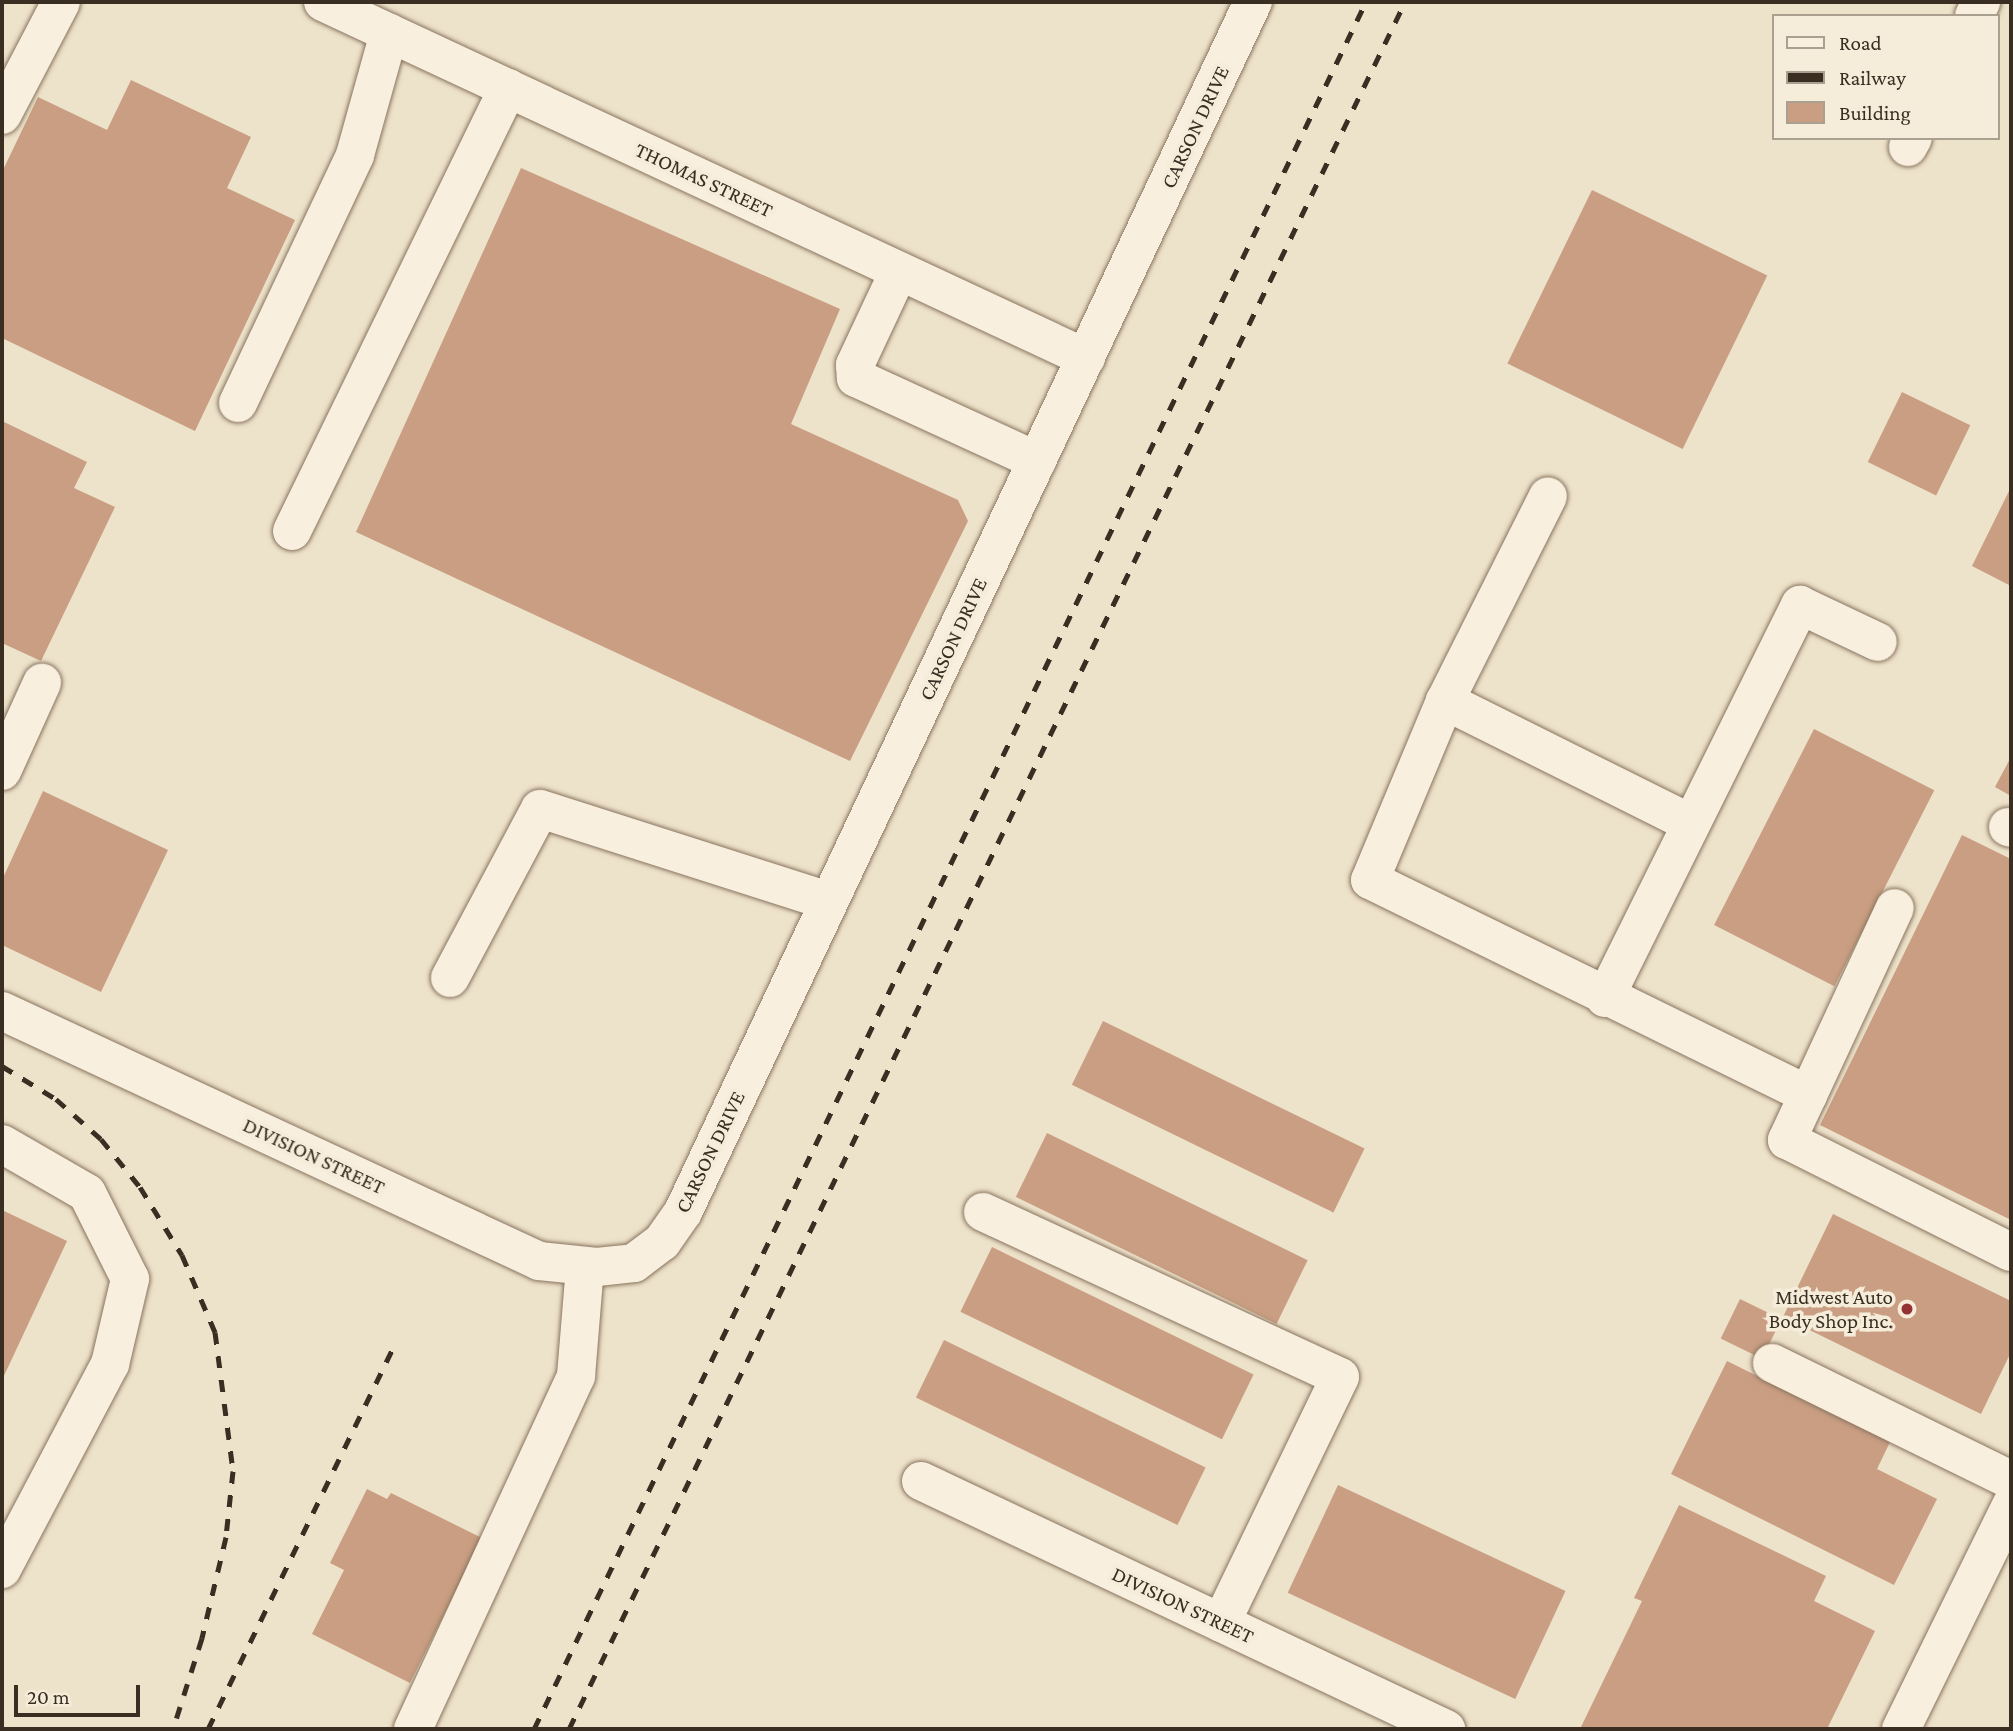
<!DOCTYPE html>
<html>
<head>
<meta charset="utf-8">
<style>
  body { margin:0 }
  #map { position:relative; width:2013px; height:1731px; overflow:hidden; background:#ede2ca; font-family:"Crimson Pro",serif }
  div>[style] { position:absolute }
  .building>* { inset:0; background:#c99e82; transform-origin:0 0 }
  .roads { filter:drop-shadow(0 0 2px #89745f) drop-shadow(0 0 2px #89745f) }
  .minor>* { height:38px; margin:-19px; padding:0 19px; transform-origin:19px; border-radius:19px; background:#f8efde }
  .rail>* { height:5px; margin-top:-2.5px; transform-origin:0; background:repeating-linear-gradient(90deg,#3a2d22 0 12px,transparent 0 24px) }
  .dots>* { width:19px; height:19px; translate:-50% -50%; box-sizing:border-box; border:4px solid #f5ecda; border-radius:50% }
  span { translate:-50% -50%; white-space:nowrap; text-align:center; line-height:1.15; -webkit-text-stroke:7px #f5ecda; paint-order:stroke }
  .street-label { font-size:21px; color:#3a2d22 }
  .poi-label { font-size:21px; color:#3a2d22 }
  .right { translate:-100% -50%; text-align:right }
  .frame { position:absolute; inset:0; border:4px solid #3a2d22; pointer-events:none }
  .legend { position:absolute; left:1772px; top:14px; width:228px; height:126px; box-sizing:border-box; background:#f5ecda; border:2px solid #aaa090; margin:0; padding:9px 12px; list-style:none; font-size:21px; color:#3a2d22 }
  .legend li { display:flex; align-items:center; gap:14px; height:35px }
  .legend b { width:35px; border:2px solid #aaa090 }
  .scale { position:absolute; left:14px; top:1685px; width:126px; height:32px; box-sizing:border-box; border:4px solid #3a2d22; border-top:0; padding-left:9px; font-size:21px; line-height:24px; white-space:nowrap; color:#3a2d22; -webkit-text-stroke:5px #f5ecda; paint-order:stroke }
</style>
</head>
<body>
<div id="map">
  <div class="building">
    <i style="clip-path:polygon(131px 80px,251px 137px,227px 188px,295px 220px,195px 431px,2px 338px,2px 172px,38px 97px,107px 130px)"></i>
    <i style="clip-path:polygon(521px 168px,840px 309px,791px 424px,958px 500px,968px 521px,850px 761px,356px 532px)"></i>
    <i style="left:1592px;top:190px;width:195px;height:193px;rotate:26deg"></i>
    <i style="left:1902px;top:392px;width:76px;height:78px;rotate:26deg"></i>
    <i style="clip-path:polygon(2px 421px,87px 462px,74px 488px,115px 507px,41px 661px,2px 643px)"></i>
    <i style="clip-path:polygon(2011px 487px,2011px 586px,1972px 566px)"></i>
    <i style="left:1814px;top:729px;width:135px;height:220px;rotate:27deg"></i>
    <i style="clip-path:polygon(2011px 757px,2011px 796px,1995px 787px)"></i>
    <i style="clip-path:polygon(43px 791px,168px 850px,101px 992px,2px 945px,2px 880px)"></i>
    <i style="clip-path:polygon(1962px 835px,2011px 859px,2011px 1220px,1820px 1125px)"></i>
    <i style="left:1103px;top:1021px;width:291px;height:71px;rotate:26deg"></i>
    <i style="left:1047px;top:1133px;width:290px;height:71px;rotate:26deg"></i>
    <i style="clip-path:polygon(2px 1210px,67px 1241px,2px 1380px)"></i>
    <i style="clip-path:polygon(1833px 1214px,2011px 1301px,2011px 1352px,1981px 1414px,1783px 1317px)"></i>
    <i style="left:992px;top:1247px;width:291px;height:72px;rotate:26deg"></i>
    <i style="left:1740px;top:1299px;width:46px;height:44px;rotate:26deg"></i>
    <i style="left:944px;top:1340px;width:291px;height:64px;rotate:26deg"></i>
    <i style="clip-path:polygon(1727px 1361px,1890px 1442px,1877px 1469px,1937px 1499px,1894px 1585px,1671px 1474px)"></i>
    <i style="left:1338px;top:1485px;width:251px;height:119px;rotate:25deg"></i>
    <i style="clip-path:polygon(367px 1489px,387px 1499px,391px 1493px,482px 1538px,410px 1683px,312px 1634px,344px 1570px,330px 1563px)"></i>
    <i style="clip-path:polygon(1679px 1505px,1826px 1576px,1814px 1601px,1875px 1631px,1827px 1729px,1580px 1729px,1642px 1601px,1634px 1598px)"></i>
  </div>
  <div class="roads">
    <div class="minor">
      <i style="left:323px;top:2px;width:842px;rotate:25.01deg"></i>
      <i style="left:1974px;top:16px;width:16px;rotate:-63deg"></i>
      <i style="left:2px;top:115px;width:127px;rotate:-62.4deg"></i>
      <i style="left:1908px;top:147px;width:10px;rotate:-61deg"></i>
      <i style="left:899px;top:271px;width:104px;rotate:115.1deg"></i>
      <i style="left:855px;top:365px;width:13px;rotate:86deg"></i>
      <i style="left:856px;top:378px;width:199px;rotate:24.6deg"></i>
      <i style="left:238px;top:403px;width:274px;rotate:-64.7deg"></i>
      <i style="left:355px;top:155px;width:127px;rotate:-74.4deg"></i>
      <i style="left:292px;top:531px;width:493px;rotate:-64deg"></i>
      <i style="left:1445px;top:701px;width:229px;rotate:-63.3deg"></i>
      <i style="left:2px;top:771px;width:97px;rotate:-65.6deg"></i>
      <i style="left:1690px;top:823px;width:274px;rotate:-153.5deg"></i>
      <i style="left:1445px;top:701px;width:194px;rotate:112.7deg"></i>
      <i style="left:1370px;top:880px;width:488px;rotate:26.1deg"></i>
      <i style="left:1808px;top:1095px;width:50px;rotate:115deg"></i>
      <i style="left:1787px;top:1140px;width:250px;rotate:26.6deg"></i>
      <i style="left:2008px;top:827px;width:3px;rotate:18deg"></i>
      <i style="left:450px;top:978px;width:191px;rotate:-62deg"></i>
      <i style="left:540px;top:809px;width:303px;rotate:17.7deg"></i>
      <i style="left:1605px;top:998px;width:439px;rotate:-63.6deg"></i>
      <i style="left:1800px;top:605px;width:86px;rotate:25.4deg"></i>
      <i style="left:2px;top:1011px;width:592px;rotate:24.96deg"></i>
      <i style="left:539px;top:1261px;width:58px;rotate:5.9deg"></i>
      <i style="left:597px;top:1267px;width:37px;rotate:-6deg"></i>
      <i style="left:634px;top:1263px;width:35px;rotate:-37deg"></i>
      <i style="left:662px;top:1242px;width:37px;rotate:-55deg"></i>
      <i style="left:683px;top:1212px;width:1338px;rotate:-64.78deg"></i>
      <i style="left:1808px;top:1095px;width:206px;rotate:-65.1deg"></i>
      <i style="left:2px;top:1144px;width:98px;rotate:30deg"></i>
      <i style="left:87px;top:1193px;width:96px;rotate:63.4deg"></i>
      <i style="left:130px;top:1279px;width:87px;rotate:103.2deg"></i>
      <i style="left:110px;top:1364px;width:232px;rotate:117.8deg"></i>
      <i style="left:983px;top:1212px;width:393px;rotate:24.8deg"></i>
      <i style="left:1340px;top:1377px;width:273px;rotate:115.8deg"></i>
      <i style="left:1772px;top:1363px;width:266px;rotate:26.1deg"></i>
      <i style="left:921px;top:1481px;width:581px;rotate:25.29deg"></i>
      <i style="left:413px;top:1729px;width:389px;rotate:-65.2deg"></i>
      <i style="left:576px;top:1376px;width:110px;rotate:-85.3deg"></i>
      <i style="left:1901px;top:1729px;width:250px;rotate:-63.8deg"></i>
    </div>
  </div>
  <div class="rail">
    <i style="left:2px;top:1066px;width:63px;rotate:31.4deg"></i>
    <i style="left:56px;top:1099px;width:60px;rotate:41.6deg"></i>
    <i style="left:101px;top:1139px;width:62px;rotate:50.9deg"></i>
    <i style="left:140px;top:1187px;width:80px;rotate:58.3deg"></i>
    <i style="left:182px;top:1255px;width:84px;rotate:66.8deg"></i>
    <i style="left:215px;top:1332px;width:140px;rotate:82.6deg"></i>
    <i style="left:233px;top:1471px;width:66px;rotate:96.1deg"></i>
    <i style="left:226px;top:1537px;width:104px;rotate:103.4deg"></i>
    <i style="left:202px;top:1638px;width:96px;rotate:107.7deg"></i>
    <i style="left:208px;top:1729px;width:424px;rotate:-64.1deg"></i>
    <i style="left:534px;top:1729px;width:1917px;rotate:-64.28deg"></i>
    <i style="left:569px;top:1729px;width:1919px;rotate:-64.17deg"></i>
  </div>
  <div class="dots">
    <i style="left:1907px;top:1309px;background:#953236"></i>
  </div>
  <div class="street-label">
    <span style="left:1195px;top:127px;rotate:-65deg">CARSON DRIVE</span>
    <span style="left:704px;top:180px;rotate:25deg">THOMAS STREET</span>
    <span style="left:953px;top:639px;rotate:-65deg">CARSON DRIVE</span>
    <span style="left:710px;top:1152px;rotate:-64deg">CARSON DRIVE</span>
    <span style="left:314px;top:1156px;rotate:25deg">DIVISION STREET</span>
    <span style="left:1183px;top:1605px;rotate:25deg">DIVISION STREET</span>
  </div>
  <div class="poi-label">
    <span class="right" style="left:1893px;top:1309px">Midwest Auto<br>Body Shop Inc.</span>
  </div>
  <div class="frame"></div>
  <ul class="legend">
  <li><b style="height:9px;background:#f8efde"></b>Road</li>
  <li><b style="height:9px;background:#3a2d22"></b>Railway</li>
  <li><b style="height:19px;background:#c99e82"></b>Building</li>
  </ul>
  <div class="scale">20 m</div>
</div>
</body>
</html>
